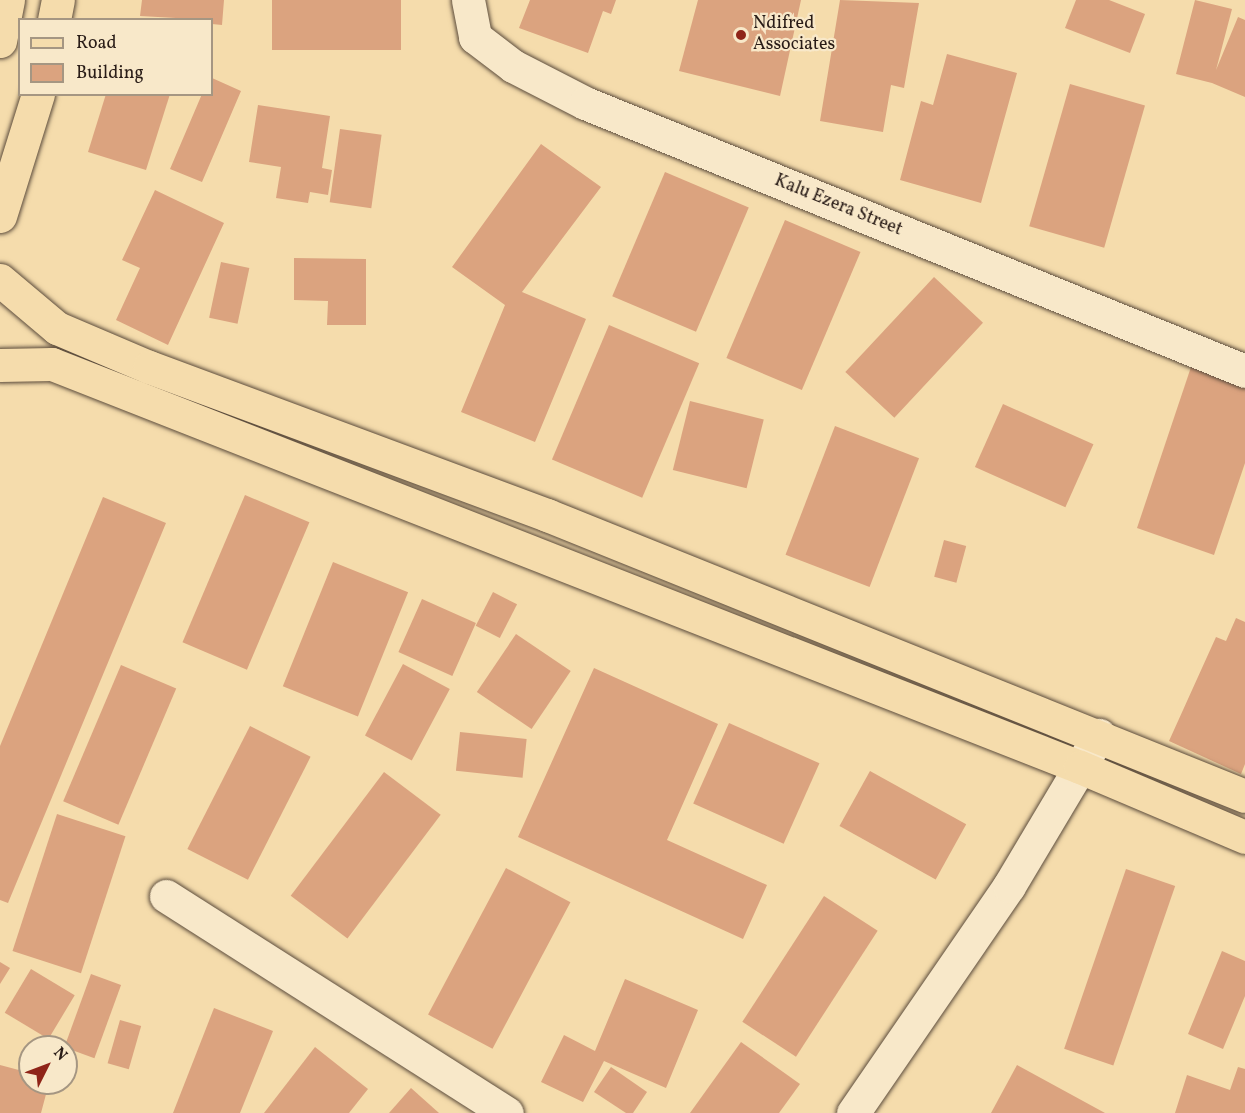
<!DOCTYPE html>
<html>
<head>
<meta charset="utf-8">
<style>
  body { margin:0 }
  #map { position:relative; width:1245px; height:1113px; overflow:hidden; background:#f5dcac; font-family:Vollkorn,serif }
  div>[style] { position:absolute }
  .building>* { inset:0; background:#dba37f; transform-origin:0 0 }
  .roads { filter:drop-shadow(0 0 2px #5c4c3c) drop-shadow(0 0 2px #5c4c3c) }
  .minor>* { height:33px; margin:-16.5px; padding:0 16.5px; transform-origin:16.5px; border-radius:16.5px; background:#f8e8c9 }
  .major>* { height:33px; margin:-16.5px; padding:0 16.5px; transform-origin:16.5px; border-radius:16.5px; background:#f5dcac }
  .dots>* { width:16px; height:16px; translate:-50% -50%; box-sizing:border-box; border:3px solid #f8e8c9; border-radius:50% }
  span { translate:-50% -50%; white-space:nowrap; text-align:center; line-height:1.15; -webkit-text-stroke:4.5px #f8e8c9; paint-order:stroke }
  .poi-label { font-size:18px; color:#291c17 }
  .left { translate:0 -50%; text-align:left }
  .street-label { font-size:18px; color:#291c17 }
  .legend { position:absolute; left:18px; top:18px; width:195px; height:78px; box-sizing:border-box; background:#f8e8c9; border:2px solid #a59682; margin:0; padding:8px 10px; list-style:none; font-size:18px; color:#291c17 }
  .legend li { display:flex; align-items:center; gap:12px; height:30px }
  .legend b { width:30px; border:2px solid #a59682 }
  .north { position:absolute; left:18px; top:1035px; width:60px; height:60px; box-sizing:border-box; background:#f8e8c9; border:2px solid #a59682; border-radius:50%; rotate:48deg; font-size:16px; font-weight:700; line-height:24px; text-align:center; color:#291c17 }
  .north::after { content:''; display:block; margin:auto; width:21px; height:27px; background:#8f2418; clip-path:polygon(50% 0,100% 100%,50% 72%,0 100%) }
</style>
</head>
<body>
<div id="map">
  <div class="building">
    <i style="clip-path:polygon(142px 0,224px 0,222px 25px,212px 24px,212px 20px,140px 16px)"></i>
    <i style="left:272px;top:0;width:129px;height:50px"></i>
    <i style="clip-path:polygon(530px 0,616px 0,611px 14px,603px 11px,588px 53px,519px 28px)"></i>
    <i style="clip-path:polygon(698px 0,801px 0,780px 96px,679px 71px)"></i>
    <i style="clip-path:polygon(840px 0,919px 3px,904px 88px,891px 85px,883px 132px,820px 121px)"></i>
    <i style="clip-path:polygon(1076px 0,1109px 0,1145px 14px,1130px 53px,1065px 28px)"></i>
    <i style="clip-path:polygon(1195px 0,1232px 9px,1216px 70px,1238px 17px,1245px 20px,1245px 97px,1212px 83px,1176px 74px)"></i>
    <i style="clip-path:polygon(947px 54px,1017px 73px,981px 203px,900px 180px,921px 101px,933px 105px)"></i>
    <i style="clip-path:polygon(212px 78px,241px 91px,202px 182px,170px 169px,202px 94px,212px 94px)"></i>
    <i style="left:1070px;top:84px;width:78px;height:148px;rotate:16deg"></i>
    <i style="clip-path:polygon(106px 94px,170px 94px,146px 170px,88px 152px)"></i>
    <i style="clip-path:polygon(258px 105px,330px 116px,322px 168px,332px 170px,328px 195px,310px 192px,308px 203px,276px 198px,281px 167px,249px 162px)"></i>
    <i style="left:340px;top:129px;width:42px;height:74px;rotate:8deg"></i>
    <i style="clip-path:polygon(541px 144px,601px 187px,522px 292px,586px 319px,535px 442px,461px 412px,505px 305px,452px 267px)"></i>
    <i style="left:665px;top:172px;width:91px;height:135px;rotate:23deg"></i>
    <i style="clip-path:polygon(155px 190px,224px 223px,168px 345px,116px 320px,140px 268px,122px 260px)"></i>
    <i style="left:785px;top:220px;width:82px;height:150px;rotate:23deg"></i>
    <i style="clip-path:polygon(294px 258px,366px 259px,366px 325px,327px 325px,328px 301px,294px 300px)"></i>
    <i style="left:221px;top:262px;width:29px;height:57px;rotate:12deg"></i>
    <i style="left:934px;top:277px;width:67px;height:130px;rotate:43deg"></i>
    <i style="left:609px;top:325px;width:98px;height:146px;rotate:23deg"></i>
    <i style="clip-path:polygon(1191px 367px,1245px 386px,1245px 463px,1214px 555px,1137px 528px)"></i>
    <i style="left:690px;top:401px;width:76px;height:71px;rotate:14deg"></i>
    <i style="left:1003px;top:404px;width:99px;height:69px;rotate:24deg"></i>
    <i style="left:835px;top:426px;width:90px;height:138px;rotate:21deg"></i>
    <i style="left:245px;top:495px;width:70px;height:160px;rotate:23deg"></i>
    <i style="clip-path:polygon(103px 497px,166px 523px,8px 903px,0 900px,0 746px)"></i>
    <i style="left:944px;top:540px;width:23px;height:38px;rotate:15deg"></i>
    <i style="left:333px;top:562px;width:81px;height:134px;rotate:22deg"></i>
    <i style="left:493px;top:592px;width:27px;height:38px;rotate:27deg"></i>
    <i style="left:422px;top:599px;width:59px;height:58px;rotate:24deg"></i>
    <i style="clip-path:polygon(1236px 618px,1245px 622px,1245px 764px,1241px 774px,1169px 741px,1216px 637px,1226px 641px)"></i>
    <i style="left:516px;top:634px;width:66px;height:70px;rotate:34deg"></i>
    <i style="left:403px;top:664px;width:53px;height:81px;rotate:28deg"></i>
    <i style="left:121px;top:665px;width:60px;height:148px;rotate:23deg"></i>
    <i style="clip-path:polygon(594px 668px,718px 724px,667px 840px,767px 885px,743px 939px,518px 837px)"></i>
    <i style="left:729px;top:723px;width:99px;height:88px;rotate:24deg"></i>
    <i style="left:250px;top:726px;width:68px;height:138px;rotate:27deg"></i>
    <i style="left:460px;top:732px;width:67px;height:39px;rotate:6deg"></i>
    <i style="left:870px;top:771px;width:110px;height:63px;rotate:29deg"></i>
    <i style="left:384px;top:772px;width:71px;height:155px;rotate:37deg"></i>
    <i style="left:57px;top:814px;width:72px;height:144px;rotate:18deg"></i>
    <i style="left:506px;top:868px;width:73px;height:166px;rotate:28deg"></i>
    <i style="left:1126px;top:869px;width:52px;height:190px;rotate:19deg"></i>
    <i style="left:824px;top:896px;width:64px;height:150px;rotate:33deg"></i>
    <i style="clip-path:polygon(1222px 951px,1245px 961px,1245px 996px,1223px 1049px,1188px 1034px)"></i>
    <i style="clip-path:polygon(0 962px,10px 968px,0 984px)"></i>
    <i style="left:31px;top:969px;width:51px;height:51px;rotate:31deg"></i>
    <i style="left:91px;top:974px;width:32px;height:78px;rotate:20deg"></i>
    <i style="clip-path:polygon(625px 979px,698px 1010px,666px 1088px,604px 1061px,583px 1102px,541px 1082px,564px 1035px,595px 1051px)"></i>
    <i style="clip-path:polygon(214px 1008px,273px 1031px,240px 1113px,173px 1113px)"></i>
    <i style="left:120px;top:1020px;width:22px;height:45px;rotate:16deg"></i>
    <i style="clip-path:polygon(741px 1042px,800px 1084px,779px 1113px,690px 1113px)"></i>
    <i style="clip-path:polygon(315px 1047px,368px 1089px,349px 1113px,264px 1113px)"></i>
    <i style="clip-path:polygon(0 1065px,30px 1073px,30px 1083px,49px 1083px,41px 1113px,0 1113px)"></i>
    <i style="clip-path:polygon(1017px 1065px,1105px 1113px,991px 1113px)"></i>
    <i style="clip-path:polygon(611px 1067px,647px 1092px,633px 1113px,626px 1113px,594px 1092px)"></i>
    <i style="clip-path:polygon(1238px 1067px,1245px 1069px,1245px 1113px,1175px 1113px,1187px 1075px,1230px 1090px)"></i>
    <i style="clip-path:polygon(411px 1088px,439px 1113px,389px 1113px)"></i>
  </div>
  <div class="roads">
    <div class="minor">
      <i style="left:468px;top:0;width:38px;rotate:79deg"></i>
      <i style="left:475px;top:37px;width:48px;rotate:37.3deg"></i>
      <i style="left:513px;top:66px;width:81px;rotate:27.2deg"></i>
      <i style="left:585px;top:103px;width:712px;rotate:22.1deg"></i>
      <i style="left:166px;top:896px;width:404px;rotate:32.5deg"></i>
      <i style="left:853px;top:1113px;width:275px;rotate:-55.5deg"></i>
      <i style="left:1009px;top:886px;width:176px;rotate:-59.2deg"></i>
    </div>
    <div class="major">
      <i style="left:54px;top:20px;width:20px;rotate:-79deg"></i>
      <i style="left:0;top:41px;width:42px;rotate:-79deg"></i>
      <i style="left:0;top:216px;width:128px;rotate:-72.7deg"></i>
      <i style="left:0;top:280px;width:75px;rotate:40.1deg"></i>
      <i style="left:57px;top:328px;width:100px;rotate:23deg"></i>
      <i style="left:149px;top:367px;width:425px;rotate:20.4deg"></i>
      <i style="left:547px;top:515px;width:752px;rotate:21.93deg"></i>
      <i style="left:0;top:365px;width:52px;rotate:-1.1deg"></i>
      <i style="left:52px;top:364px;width:1104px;rotate:21.41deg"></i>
      <i style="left:1080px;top:767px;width:179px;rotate:23deg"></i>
    </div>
  </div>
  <div class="dots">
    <i style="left:741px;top:35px;background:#8f2418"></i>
  </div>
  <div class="poi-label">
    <span class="left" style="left:753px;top:35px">Ndifred<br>Associates</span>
  </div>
  <div class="street-label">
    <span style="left:838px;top:206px;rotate:22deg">Kalu Ezera Street</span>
  </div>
  <ul class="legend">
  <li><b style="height:8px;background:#f5dcac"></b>Road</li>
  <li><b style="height:16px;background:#dba37f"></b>Building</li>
  </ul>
  <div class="north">N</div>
</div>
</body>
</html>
